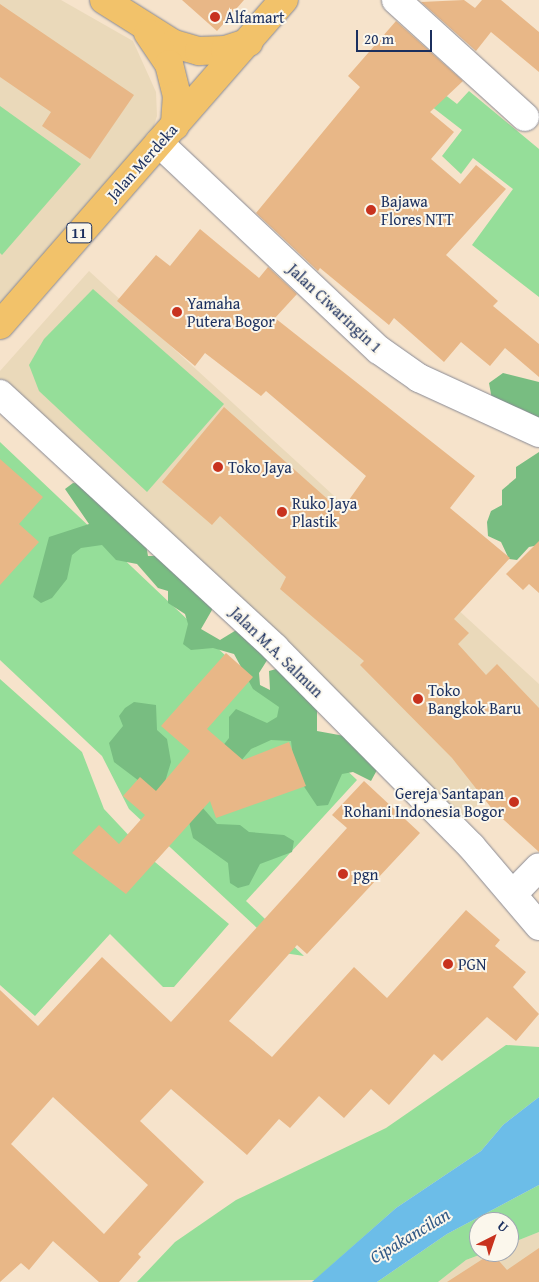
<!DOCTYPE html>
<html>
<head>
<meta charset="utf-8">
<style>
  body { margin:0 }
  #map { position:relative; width:539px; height:1282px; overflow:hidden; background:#f6e3cb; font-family:"Gentium Book Plus",serif }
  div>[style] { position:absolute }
  .built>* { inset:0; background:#ead9ba }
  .green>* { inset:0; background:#95de99 }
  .forest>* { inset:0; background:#78bd81 }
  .water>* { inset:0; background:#6cbde8 }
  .building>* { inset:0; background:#e8b787 }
  .roads { filter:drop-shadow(0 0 1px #888994) drop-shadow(0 0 1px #888994) }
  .minor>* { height:28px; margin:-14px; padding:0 14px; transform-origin:14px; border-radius:14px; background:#fff }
  .major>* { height:28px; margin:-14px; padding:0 14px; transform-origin:14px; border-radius:14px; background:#f2c26a }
  .dots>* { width:14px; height:14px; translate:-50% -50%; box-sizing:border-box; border:2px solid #fbf7ec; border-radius:50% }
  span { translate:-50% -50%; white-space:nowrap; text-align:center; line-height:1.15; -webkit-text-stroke:4px #fbf7ec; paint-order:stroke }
  .shield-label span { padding:1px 4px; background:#fbf7ec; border:1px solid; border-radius:4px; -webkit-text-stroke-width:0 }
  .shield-label { font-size:15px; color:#1b2f5e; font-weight:700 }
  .poi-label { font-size:16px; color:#1b2f5e }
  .left { translate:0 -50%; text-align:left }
  .right { translate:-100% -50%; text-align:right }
  .street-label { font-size:16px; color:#1b2f5e }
  .water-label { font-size:18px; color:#335a87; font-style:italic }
  .north { position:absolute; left:469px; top:1212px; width:50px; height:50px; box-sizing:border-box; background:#fbf7ec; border:1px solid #a1a7b3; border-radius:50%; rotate:41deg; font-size:14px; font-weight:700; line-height:20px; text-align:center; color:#1b2f5e }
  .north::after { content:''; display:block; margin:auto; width:18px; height:22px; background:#c8321e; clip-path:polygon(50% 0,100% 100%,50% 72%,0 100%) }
  .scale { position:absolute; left:356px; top:30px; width:76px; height:22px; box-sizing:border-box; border:2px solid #1b2f5e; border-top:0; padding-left:6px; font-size:15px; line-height:18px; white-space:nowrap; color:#1b2f5e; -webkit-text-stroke:4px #fbf7ec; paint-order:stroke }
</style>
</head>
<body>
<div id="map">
  <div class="built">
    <i style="clip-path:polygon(0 0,61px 0,133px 41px,156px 92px,157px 116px,145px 155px,0 321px)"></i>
    <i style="clip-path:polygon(89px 271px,539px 684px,539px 750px,462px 819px,294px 647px,0 381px,0 371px)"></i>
    <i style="clip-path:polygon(539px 1232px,539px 1282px,438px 1282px,466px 1260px,487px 1252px,509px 1252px,509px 1244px)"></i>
  </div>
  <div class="green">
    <i style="clip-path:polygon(431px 84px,457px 104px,469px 91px,539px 149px,539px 297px,472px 245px,513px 189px,473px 158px,461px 174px,442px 156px,462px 130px,418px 96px)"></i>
    <i style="clip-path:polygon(0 106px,81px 164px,2px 255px,0 253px)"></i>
    <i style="clip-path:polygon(93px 289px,224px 404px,147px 492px,39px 391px,29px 365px,44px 339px)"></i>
    <i style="clip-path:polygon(0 442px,357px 780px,246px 901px,304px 956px,284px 953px,129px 809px,102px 756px,0 660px)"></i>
    <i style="clip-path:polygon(0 679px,82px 752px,104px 809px,149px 857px,229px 924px,174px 987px,163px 987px,110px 934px,35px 1016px,0 985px)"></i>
    <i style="clip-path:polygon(506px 1045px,539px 1047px,539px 1097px,503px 1125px,481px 1151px,396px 1208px,315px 1280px,137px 1282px,175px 1242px,236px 1200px,386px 1128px)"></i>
    <i style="clip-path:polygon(539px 1185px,539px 1232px,509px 1244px,509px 1222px,479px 1222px,479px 1252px,487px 1252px,466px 1260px,438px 1282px,377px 1282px,447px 1234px)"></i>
  </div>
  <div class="forest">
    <i style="clip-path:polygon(503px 373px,539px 382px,539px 418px,519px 408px,493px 405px,489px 383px)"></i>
    <i style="clip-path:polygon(539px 452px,539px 545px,529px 547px,517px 560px,509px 559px,501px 542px,488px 536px,487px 522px,491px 511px,502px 505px,502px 490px,516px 478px,516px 467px)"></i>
    <i style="clip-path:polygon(73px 483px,84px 484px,144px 533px,148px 556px,158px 556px,213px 598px,212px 610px,201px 629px,220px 640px,238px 629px,271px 654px,259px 673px,260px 685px,270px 690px,269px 671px,280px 668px,317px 697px,317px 731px,361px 739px,377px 770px,371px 781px,353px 772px,342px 774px,328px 805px,317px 806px,295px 773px,291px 741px,271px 740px,251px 749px,202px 807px,217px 824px,240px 825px,249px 832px,284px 835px,294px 841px,292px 852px,260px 864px,249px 885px,238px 888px,230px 883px,228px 863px,193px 838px,188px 818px,114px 762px,109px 743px,123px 726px,119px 716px,125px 708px,134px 702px,156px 705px,157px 730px,167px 739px,171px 762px,164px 785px,210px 762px,229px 738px,229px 717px,236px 709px,267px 723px,277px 717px,279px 707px,253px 689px,234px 654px,213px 648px,191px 650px,183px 644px,188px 624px,185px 614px,168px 603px,168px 591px,158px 588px,137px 564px,116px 560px,102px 545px,81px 548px,72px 555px,67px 579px,52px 598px,41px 603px,33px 597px,49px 537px,89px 524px,65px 489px)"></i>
  </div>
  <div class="water">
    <i style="clip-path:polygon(539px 1097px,539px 1185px,447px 1234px,377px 1282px,312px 1282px,396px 1208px,481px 1151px,503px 1125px)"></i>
  </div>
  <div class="building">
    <i style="clip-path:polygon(182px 0,244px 0,217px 31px)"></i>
    <i style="clip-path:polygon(464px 0,475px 8px,482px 0,501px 0,539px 32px,539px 72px,491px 32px,476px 51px,421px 2px)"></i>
    <i style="clip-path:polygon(0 4px,134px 95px,90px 159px,42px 126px,51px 112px,0 77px)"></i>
    <i style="clip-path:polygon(396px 21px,463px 81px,430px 112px,454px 132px,431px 159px,460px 184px,476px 165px,506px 189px,446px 255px,498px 301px,493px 306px,539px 344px,539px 377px,505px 348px,490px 366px,461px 342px,444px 362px,394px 318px,389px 325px,320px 268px,318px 271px,256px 213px,360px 87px,348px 76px)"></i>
    <i style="clip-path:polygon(200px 229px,259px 278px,268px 267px,297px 294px,275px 318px,475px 476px,450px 508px,510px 558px,454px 619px,469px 633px,458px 644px,486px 675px,497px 664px,539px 708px,539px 852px,493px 810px,452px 758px,360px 665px,364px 661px,280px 589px,286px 577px,220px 516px,212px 525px,162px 482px,224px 407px,341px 511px,366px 476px,266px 391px,261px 396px,205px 353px,195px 366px,117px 301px,156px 255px,170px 266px)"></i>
    <i style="clip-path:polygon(0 459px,43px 497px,19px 524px,39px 542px,0 585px)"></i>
    <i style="clip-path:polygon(539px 541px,539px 593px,529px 584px,523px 590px,506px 574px)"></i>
    <i style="clip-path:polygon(226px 653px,253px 677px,207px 729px,243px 760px,289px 742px,306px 786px,216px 818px,210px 801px,126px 894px,72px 853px,99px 825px,119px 844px,145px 815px,123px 796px,140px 777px,156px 791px,190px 751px,161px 726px)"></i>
    <i style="clip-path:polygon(evenodd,364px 781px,420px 833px,307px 954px,297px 945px,229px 1021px,272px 1057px,354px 967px,387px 998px,466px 910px,500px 940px,495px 946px,526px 972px,513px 987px,539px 1014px,516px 1041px,487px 1017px,442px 1061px,434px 1054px,389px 1105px,371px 1089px,344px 1118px,319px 1096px,290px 1128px,279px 1119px,247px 1155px,171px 1089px,140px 1121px,204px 1182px,138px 1254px,141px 1257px,119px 1282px,99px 1282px,53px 1241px,29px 1270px,21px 1263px,0 1282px,0 990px,38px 1026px,102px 957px,171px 1022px,347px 828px,332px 815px,364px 781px,53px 1097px,148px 1185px,104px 1234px,11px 1144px,53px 1097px)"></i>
    <i style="clip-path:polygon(539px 1248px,539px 1282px,447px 1282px,492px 1253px,507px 1270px)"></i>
  </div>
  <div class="roads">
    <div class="minor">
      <i style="left:396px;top:0;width:174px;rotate:42.2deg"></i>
      <i style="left:159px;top:143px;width:302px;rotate:43.3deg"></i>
      <i style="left:379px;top:350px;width:49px;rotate:35deg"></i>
      <i style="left:419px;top:378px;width:132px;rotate:24.6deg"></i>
      <i style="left:0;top:394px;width:374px;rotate:42.7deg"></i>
      <i style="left:275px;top:648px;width:279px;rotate:45.3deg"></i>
      <i style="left:471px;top:846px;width:105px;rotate:49.6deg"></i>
      <i style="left:513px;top:894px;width:37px;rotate:-46deg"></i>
    </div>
    <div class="major">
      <i style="left:104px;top:0;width:83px;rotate:32.2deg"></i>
      <i style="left:174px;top:44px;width:26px;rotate:16deg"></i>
      <i style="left:199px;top:51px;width:26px;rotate:-2deg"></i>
      <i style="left:225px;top:50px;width:25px;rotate:-18deg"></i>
      <i style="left:148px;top:33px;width:37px;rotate:56deg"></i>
      <i style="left:169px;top:64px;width:32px;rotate:76deg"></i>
      <i style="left:177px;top:95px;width:31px;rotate:94deg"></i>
      <i style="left:0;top:325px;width:432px;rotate:-48.9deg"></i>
    </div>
  </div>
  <div class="dots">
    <i style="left:215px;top:17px;background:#c8321e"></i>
    <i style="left:371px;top:210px;background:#c8321e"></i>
    <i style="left:177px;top:312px;background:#c8321e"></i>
    <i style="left:218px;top:467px;background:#c8321e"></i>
    <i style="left:282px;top:512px;background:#c8321e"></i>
    <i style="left:418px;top:699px;background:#c8321e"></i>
    <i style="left:514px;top:802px;background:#c8321e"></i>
    <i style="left:343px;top:874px;background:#c8321e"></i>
    <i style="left:448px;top:964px;background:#c8321e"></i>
  </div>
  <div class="shield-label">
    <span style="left:79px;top:233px">11</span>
  </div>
  <div class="poi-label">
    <span class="left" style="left:225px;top:17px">Alfamart</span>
    <span class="left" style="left:381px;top:210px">Bajawa<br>Flores NTT</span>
    <span class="left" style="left:187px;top:312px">Yamaha<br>Putera Bogor</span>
    <span class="left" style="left:228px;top:467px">Toko Jaya</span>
    <span class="left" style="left:292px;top:512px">Ruko Jaya<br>Plastik</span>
    <span class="left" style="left:428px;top:699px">Toko<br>Bangkok Baru</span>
    <span class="right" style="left:504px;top:802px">Gereja Santapan<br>Rohani Indonesia Bogor</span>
    <span class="left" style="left:353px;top:874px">pgn</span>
    <span class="left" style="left:458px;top:964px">PGN</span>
  </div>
  <div class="street-label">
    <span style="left:142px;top:162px;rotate:-48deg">Jalan Merdeka</span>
    <span style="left:335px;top:308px;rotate:43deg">Jalan Ciwaringin 1</span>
    <span style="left:277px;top:652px;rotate:44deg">Jalan M.A. Salmun</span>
  </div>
  <div class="water-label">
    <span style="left:410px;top:1236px;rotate:-31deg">Cipakancilan</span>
  </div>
  <div class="north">U</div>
  <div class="scale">20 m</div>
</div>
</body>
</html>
